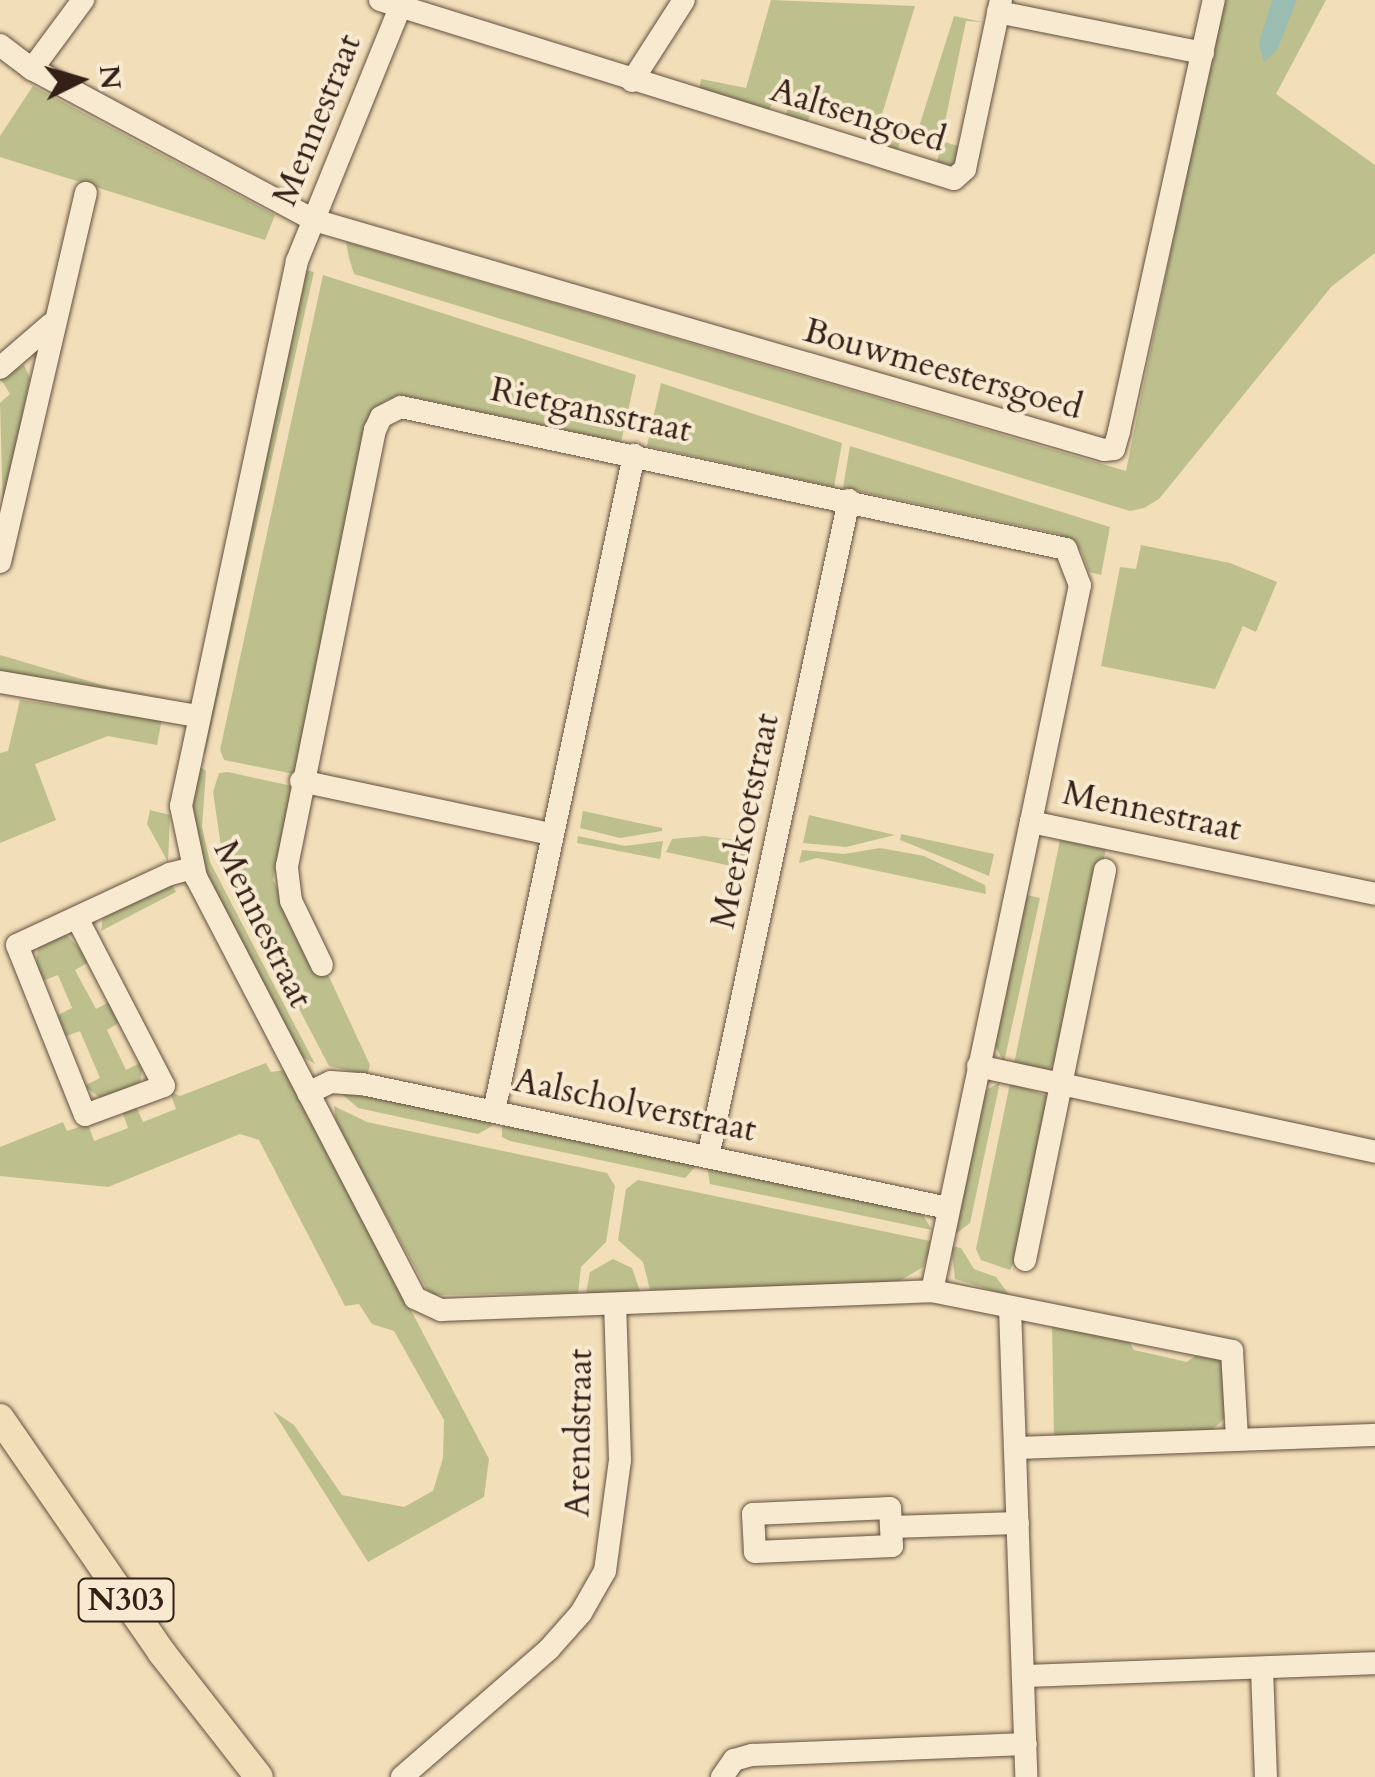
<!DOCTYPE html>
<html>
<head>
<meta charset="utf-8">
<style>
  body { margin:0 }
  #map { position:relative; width:1375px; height:1777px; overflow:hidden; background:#f2deb8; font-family:Cardo,serif }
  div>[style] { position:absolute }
  .green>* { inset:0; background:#bdc08d }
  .water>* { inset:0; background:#9bbcb0 }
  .roads { filter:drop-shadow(0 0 2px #645040) drop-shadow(0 0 2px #645040) }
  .minor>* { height:22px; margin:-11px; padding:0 11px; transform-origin:11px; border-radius:11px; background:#f7ead1 }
  .major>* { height:28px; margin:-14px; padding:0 14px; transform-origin:14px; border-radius:14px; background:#f2deb8 }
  span { translate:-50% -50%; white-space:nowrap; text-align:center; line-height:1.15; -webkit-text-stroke:8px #f7ead1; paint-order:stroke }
  .shield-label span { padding:2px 8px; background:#f7ead1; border:2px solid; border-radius:8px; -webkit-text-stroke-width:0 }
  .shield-label { font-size:32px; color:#352018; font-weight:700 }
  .street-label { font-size:35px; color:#352018 }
  .north { position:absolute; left:30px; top:30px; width:100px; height:100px; -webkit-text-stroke:8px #f7ead1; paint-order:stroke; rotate:85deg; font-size:28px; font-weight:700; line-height:40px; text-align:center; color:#352018 }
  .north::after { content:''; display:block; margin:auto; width:35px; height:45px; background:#352018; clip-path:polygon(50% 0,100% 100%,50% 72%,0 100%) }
</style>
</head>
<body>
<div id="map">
  <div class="green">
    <i style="clip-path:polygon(771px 0,915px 6px,879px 124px,906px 130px,918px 130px,954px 16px,983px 22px,966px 21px,941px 141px,962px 147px,952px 168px,935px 168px,940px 151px,901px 139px,896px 155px,879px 150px,884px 134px,812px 111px,806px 126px,785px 119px,789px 102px,774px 98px,768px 114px,699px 92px,701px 79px,746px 88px)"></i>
    <i style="clip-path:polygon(1222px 0,1326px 0,1276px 94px,1375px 165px,1375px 253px,1332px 286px,1159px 499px,1144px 508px,1130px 511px,354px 274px,349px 258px,346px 242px,1126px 471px)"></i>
    <i style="clip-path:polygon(33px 86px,275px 215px,265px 240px,0 157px,0 136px)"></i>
    <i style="clip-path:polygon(306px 270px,314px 272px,205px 754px,200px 752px)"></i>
    <i style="clip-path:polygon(323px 275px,636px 375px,621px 442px,412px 397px,388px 399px,375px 409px,294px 774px,224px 760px,220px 750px)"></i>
    <i style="clip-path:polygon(24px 365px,30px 378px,3px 513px,0 403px,10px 394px,0 378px)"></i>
    <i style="clip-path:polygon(661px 383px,842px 443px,834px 487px,647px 446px)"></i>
    <i style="clip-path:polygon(850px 446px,1110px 527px,1101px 575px,1089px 572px,1081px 550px,1059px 534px,843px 488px)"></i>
    <i style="clip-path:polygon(1141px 545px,1230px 563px,1277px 582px,1256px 632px,1243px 626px,1215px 689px,1101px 666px,1120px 567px,1136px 569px)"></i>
    <i style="clip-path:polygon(0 655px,109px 687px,167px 698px,0 671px)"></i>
    <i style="clip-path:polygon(20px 700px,162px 719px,157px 745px,108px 736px,35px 764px,56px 820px,0 843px,0 753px,8px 751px)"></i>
    <i style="clip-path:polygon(198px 765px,206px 771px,202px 827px,210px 862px,315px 1064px,301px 1056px,203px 869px,191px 818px)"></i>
    <i style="clip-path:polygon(228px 772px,292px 786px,273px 880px,317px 969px,324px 966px,370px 1065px,367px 1075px,329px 1066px,224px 866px,213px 792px,219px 773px)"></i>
    <i style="clip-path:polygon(150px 810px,170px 815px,168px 862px,147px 824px)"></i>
    <i style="clip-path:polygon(583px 811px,662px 828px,662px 831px,620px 838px,580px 828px)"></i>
    <i style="clip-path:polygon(809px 815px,895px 835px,846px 847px,803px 843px)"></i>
    <i style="clip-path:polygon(901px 834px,994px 854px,989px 876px,900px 840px)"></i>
    <i style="clip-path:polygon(578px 836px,625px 846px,663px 841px,660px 859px,577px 843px)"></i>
    <i style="clip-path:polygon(704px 836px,751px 842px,745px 869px,666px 852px,672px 839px)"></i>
    <i style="clip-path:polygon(1060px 840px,1106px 849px,1061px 1055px,1046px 1072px,1014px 1064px)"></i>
    <i style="clip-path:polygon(880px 848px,924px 856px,985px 885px,986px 894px,817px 858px,799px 863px,802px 850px,844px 854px)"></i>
    <i style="clip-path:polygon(171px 883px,176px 892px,101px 931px,103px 917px)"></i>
    <i style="clip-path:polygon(1027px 895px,1040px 898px,1004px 1062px,995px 1046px)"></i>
    <i style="clip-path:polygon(66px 934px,91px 961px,75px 970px,96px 1009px,111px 1001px,122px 1021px,107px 1030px,126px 1070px,144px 1061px,140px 1082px,102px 1099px,84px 1086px,100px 1078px,80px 1031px,64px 1037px,56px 1016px,72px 1008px,58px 975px,42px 981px,36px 966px,38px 946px)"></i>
    <i style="clip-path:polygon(266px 1063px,271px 1072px,285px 1070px,489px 1459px,484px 1497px,368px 1562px,273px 1411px,294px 1425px,342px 1495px,404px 1507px,433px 1491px,443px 1458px,444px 1420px,394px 1331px,372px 1324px,359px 1304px,345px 1306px,259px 1140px,240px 1134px,108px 1187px,0 1176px,0 1147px,63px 1122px,67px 1131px,88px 1124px,94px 1141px,128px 1128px,122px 1111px,136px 1106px,143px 1122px,176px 1109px,170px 1092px,180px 1096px)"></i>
    <i style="clip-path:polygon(1000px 1082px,970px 1223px,953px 1236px,985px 1091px)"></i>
    <i style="clip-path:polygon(1010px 1083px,1050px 1097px,1019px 1253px,1010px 1270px,981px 1260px,976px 1249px)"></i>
    <i style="clip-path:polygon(349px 1091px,493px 1121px,492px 1126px,478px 1134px,358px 1108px,342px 1094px)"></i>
    <i style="clip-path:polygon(334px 1106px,367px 1122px,607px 1173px,615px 1186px,606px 1242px,581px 1267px,578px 1293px,430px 1295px,336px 1124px)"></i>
    <i style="clip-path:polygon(502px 1122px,698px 1164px,685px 1178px,510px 1141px,502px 1137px)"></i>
    <i style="clip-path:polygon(707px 1166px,921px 1212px,932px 1230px,710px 1184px)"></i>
    <i style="clip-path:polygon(638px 1180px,930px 1241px,929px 1251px,923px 1267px,898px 1282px,650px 1290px,643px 1262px,618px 1240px,626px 1189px)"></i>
    <i style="clip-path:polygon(951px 1246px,961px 1248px,974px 1269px,996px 1277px,1010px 1296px,955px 1279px)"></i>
    <i style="clip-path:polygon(613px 1259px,632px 1268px,640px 1291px,586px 1294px,590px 1272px)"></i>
    <i style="clip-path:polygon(1052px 1324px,1128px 1340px,1134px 1350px,1187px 1362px,1198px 1354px,1216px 1357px,1225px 1367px,1225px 1418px,1212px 1430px,1054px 1437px)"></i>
  </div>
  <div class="water">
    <i style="clip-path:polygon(1272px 0,1297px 0,1277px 50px,1264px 62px,1259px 43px)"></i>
  </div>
  <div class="roads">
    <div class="minor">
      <i style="left:380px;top:0;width:601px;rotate:17.32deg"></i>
      <i style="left:954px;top:179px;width:15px;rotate:-42deg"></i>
      <i style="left:965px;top:169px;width:173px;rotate:-78deg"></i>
      <i style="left:403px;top:0;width:282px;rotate:112.1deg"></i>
      <i style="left:297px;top:261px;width:557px;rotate:102.02deg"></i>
      <i style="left:181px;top:806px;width:73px;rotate:78.1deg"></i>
      <i style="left:196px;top:877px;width:475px;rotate:62.5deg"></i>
      <i style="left:415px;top:1298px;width:29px;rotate:25deg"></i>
      <i style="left:441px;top:1310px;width:491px;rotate:-2.2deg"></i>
      <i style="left:932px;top:1291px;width:306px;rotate:11.3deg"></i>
      <i style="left:1232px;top:1351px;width:88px;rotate:86.7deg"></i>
      <i style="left:998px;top:12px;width:209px;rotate:11.3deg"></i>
      <i style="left:0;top:45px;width:40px;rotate:37deg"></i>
      <i style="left:32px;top:69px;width:320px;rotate:28.2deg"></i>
      <i style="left:314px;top:220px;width:823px;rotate:16.23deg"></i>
      <i style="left:1104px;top:450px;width:10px;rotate:-6deg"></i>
      <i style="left:1114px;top:449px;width:19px;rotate:-74deg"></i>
      <i style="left:1119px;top:431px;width:441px;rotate:-77.6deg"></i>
      <i style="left:32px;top:69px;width:86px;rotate:-53.5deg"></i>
      <i style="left:632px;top:81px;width:96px;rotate:-57.3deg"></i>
      <i style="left:0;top:368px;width:67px;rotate:-40.8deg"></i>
      <i style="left:0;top:562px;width:379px;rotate:-76.9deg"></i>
      <i style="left:0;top:682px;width:200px;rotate:9.8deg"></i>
      <i style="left:301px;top:781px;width:256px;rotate:12deg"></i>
      <i style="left:77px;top:918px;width:189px;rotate:62.6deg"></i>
      <i style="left:164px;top:1086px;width:84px;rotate:159.8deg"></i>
      <i style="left:85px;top:1115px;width:183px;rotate:-111.8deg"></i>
      <i style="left:17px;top:945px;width:169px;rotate:-24.9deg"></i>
      <i style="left:170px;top:874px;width:23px;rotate:-15deg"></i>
      <i style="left:322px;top:965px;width:71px;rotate:-115.8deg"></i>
      <i style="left:291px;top:901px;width:35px;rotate:-97deg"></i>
      <i style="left:287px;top:866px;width:445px;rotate:-78.6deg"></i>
      <i style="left:375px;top:430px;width:14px;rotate:-65deg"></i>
      <i style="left:381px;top:417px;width:22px;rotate:-27deg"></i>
      <i style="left:401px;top:407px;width:680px;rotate:12.05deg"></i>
      <i style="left:1066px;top:549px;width:39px;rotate:69deg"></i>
      <i style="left:1080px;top:585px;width:242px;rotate:101.7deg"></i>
      <i style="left:978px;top:1066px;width:406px;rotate:12.2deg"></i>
      <i style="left:308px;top:1093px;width:25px;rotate:-26deg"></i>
      <i style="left:331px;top:1082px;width:31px;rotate:4deg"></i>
      <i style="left:362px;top:1084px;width:599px;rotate:11.95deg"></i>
      <i style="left:494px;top:1111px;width:671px;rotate:-77.95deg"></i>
      <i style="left:708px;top:1157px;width:672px;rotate:-77.89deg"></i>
      <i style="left:1025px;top:1260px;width:398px;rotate:-78.4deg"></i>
      <i style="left:932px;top:1291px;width:479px;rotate:-78.1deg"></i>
      <i style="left:1031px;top:822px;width:351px;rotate:11.8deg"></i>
      <i style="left:1010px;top:1308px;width:469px;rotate:88deg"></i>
      <i style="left:1015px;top:1448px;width:360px;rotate:-2.1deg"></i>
      <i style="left:890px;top:1508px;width:38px;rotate:87deg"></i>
      <i style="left:892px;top:1546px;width:137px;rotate:177.5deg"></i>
      <i style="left:755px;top:1552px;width:38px;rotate:-93deg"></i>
      <i style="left:753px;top:1514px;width:137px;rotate:-2.5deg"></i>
      <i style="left:891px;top:1527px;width:127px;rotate:-1.8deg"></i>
      <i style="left:1262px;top:1669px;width:108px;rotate:87.9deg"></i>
      <i style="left:1023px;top:1676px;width:352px;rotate:-2.1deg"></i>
      <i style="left:402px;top:1777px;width:195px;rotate:-41deg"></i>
      <i style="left:549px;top:1649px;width:48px;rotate:-48.4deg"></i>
      <i style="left:581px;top:1613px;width:48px;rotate:-60.3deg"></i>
      <i style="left:605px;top:1571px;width:112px;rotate:-82.3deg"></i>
      <i style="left:620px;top:1460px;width:156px;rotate:-91.8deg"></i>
      <i style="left:722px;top:1777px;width:21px;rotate:-55deg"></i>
      <i style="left:734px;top:1760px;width:19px;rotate:-16deg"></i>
      <i style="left:752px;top:1755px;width:274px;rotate:-2.3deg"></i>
    </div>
    <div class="major">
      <i style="left:0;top:1418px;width:285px;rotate:55.4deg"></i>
      <i style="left:162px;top:1653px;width:157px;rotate:52deg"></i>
    </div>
  </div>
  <div class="shield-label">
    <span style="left:126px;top:1600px">N303</span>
  </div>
  <div class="street-label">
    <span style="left:858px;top:115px;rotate:17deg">Aaltsengoed</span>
    <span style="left:317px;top:120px;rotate:-68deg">Mennestraat</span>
    <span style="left:943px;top:369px;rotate:16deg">Bouwmeestersgoed</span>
    <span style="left:591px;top:410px;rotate:12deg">Rietgansstraat</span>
    <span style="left:1152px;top:811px;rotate:12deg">Mennestraat</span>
    <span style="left:745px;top:821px;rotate:-78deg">Meerkoetstraat</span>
    <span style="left:263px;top:924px;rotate:64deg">Mennestraat</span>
    <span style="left:635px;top:1105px;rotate:12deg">Aalscholverstraat</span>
    <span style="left:579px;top:1433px;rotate:-89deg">Arendstraat</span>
  </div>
  <div class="north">N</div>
</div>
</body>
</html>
